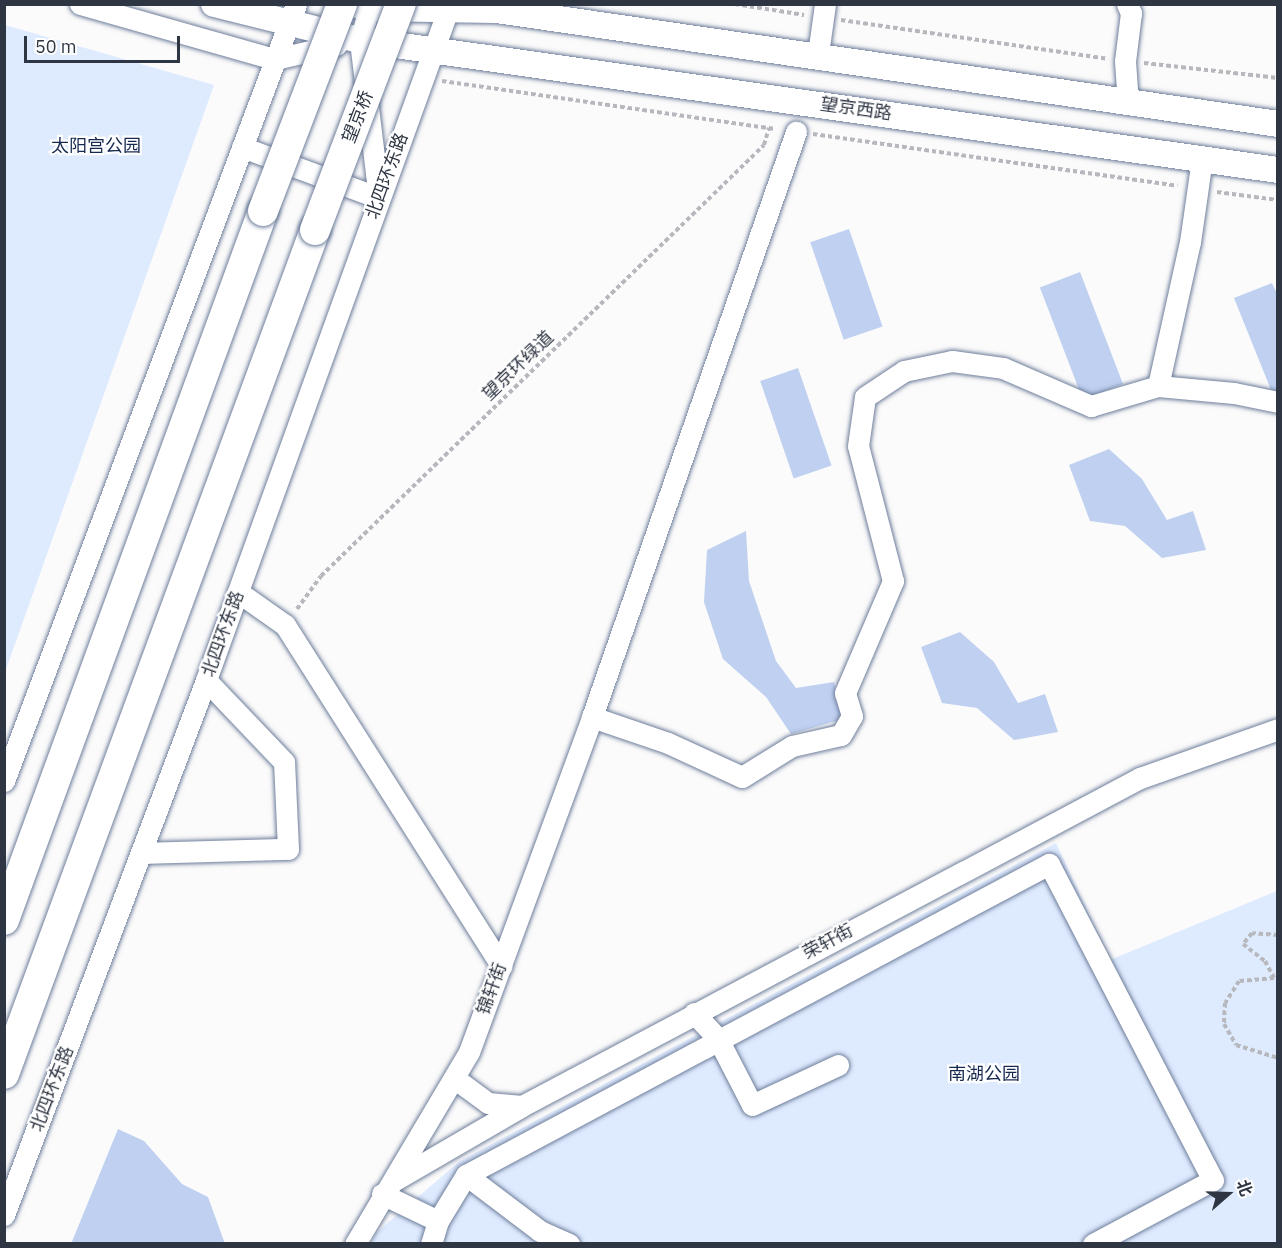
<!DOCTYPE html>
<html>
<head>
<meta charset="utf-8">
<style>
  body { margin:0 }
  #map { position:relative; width:1282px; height:1248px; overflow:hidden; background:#fbfbfb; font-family:"IBM Plex Sans","Noto Sans SC",sans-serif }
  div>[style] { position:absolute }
  .green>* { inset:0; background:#deeafe }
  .building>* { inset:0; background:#bfd0f1; transform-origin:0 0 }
  .path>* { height:4px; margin-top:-2px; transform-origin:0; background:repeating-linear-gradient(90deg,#b6b8bd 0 4.5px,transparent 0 7.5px) }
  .roads { filter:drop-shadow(0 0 2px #6e7e9b) drop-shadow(0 0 2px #6e7e9b) }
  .minor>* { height:21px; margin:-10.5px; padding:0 10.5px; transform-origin:10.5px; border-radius:10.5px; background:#fff }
  .major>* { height:26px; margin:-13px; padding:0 13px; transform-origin:13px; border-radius:13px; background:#fff }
  .highway>* { height:30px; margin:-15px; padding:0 15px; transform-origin:15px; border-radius:15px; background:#fff }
  .bridges { filter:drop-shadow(0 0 2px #6e7e9b) drop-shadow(0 0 2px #6e7e9b) }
  .highway-bridge>* { height:30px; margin:-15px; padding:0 15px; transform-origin:15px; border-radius:15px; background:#fff }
  span { translate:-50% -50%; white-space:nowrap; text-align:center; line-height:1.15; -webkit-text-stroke:4.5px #fff; paint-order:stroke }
  .street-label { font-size:18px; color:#2f3643 }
  .park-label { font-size:18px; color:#16294f }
  .frame { position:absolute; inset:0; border:6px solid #2f3643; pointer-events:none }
  .north { position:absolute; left:1198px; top:1164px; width:60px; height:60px; -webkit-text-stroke:4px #fff; paint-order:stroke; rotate:70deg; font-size:16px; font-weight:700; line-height:24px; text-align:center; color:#2f3643 }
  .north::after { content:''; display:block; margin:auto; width:21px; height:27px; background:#2f3643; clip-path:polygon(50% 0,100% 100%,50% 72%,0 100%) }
  .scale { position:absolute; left:24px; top:36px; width:156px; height:27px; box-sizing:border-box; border:3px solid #2f3643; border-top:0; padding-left:8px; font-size:18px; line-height:21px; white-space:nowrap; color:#2f3643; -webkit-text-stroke:4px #fff; paint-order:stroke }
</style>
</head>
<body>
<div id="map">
  <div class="green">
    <i style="clip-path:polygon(5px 25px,214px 85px,5px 672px,4px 25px)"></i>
    <i style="clip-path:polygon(1056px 843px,1110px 960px,1277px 891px,1277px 1243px,371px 1244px,376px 1233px,460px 1161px)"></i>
  </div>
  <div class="building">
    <i style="left:849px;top:229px;width:103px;height:41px;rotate:71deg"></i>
    <i style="left:1080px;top:272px;width:120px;height:43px;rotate:69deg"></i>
    <i style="clip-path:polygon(1272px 283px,1278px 296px,1278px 393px,1273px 395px,1234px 298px)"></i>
    <i style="left:798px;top:368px;width:103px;height:40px;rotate:71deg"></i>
    <i style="clip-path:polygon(1109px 449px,1142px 479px,1167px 520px,1193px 511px,1206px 550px,1162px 558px,1125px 526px,1090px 521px,1069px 465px)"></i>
    <i style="clip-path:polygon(746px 531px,749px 581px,776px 661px,796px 688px,834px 682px,843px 719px,791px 734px,766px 697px,723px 659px,704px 602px,707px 550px)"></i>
    <i style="clip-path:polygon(960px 632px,994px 662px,1018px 703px,1045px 694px,1058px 732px,1014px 740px,977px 708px,942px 703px,921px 647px)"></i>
    <i style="clip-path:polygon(118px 1129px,144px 1141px,182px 1184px,208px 1197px,225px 1244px,71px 1244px)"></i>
  </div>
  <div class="path">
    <i style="left:735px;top:4px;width:70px;rotate:9.1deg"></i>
    <i style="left:841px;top:20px;width:269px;rotate:8.3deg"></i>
    <i style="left:1144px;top:63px;width:135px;rotate:6.4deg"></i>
    <i style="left:442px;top:81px;width:337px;rotate:8.2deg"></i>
    <i style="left:813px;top:134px;width:368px;rotate:8.1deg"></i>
    <i style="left:1217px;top:192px;width:62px;rotate:7.5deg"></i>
    <i style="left:297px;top:609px;width:41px;rotate:-54deg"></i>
    <i style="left:321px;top:576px;width:618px;rotate:-44.21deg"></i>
    <i style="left:764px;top:145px;width:18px;rotate:-74deg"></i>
    <i style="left:1278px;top:935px;width:26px;rotate:-176deg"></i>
    <i style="left:1252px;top:933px;width:14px;rotate:129deg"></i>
    <i style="left:1243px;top:944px;width:28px;rotate:38deg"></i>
    <i style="left:1265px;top:961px;width:19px;rotate:62deg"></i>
    <i style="left:1274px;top:978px;width:35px;rotate:175deg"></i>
    <i style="left:1239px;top:981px;width:26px;rotate:122deg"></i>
    <i style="left:1225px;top:1003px;width:21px;rotate:93deg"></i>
    <i style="left:1224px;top:1024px;width:24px;rotate:60deg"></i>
    <i style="left:1236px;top:1045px;width:44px;rotate:17.2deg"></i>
  </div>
  <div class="roads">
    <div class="minor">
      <i style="left:80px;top:4px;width:203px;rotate:15.8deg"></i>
      <i style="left:275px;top:59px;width:63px;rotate:-12.9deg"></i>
      <i style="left:1127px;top:4px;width:10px;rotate:66deg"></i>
      <i style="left:1131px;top:13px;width:48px;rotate:97.1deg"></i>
      <i style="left:1125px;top:61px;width:39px;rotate:86deg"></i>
      <i style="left:818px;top:54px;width:50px;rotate:-82deg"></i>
      <i style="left:242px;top:147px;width:146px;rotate:20.4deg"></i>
      <i style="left:379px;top:198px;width:159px;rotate:-96.9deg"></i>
      <i style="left:360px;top:40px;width:37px;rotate:-74deg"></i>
      <i style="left:1158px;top:386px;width:148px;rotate:-77.5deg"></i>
      <i style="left:1190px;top:242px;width:84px;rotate:-81.8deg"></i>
      <i style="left:238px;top:592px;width:57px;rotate:35.1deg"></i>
      <i style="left:285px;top:625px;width:404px;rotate:57.6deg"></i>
      <i style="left:592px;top:717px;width:80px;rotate:18.9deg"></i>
      <i style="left:668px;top:743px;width:81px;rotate:24.7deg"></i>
      <i style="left:742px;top:777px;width:59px;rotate:-31.8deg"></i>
      <i style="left:792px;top:746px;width:50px;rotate:-12.7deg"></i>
      <i style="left:841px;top:735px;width:22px;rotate:-60deg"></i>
      <i style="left:852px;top:716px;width:24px;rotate:-107deg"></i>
      <i style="left:845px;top:693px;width:122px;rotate:-66.8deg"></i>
      <i style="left:893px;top:581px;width:139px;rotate:-104.5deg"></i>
      <i style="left:858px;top:446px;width:49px;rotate:-81.9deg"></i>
      <i style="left:865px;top:397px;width:47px;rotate:-33.7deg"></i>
      <i style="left:904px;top:371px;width:49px;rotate:-11.8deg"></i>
      <i style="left:952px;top:361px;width:51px;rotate:7.8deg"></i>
      <i style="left:1003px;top:368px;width:96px;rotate:23.4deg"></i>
      <i style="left:1091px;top:406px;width:70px;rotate:-16.6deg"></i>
      <i style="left:1158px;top:386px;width:76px;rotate:5.3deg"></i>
      <i style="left:1234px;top:393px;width:45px;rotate:11.6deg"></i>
      <i style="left:4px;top:781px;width:830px;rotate:-69.4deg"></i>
      <i style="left:141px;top:853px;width:147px;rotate:-1.6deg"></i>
      <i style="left:288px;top:849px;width:87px;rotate:-92.6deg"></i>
      <i style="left:284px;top:762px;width:113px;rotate:-133.6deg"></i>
      <i style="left:694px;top:1013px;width:35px;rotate:47deg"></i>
      <i style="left:718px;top:1039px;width:74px;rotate:62.7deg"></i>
      <i style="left:752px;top:1105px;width:95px;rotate:-24.9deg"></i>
      <i style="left:454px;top:1078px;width:42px;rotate:36.3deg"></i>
      <i style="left:488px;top:1103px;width:34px;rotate:5deg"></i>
      <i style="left:466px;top:1175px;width:93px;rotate:37.1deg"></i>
      <i style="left:540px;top:1231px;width:32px;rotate:24deg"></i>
      <i style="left:395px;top:1180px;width:147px;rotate:-30.2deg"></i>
      <i style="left:522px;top:1106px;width:700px;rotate:-27.96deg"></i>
      <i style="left:1140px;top:778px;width:146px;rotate:-19.5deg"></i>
      <i style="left:382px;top:1194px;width:62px;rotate:25.7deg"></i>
      <i style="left:4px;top:1215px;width:572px;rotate:-69.31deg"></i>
      <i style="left:206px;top:680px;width:719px;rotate:-70.15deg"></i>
      <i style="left:355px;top:1244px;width:223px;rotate:-59.3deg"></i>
      <i style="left:469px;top:1052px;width:357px;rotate:-69.8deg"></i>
      <i style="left:592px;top:717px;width:620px;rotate:-70.78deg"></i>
      <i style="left:431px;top:1244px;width:24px;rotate:-73deg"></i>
      <i style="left:438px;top:1221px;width:54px;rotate:-58.7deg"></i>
      <i style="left:466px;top:1175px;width:661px;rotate:-28.08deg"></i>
      <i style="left:1049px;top:864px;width:356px;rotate:62.6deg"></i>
      <i style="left:1213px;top:1180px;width:136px;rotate:151.9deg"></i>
    </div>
    <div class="major">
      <i style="left:214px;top:4px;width:150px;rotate:13.9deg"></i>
      <i style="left:360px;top:40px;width:927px;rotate:8.06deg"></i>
      <i style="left:353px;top:4px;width:18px;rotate:13deg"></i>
      <i style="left:371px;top:8px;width:126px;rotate:0.9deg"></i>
      <i style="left:497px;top:10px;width:789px;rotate:8.3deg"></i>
    </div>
    <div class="highway">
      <i style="left:4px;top:920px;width:755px;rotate:-69.93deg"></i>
      <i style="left:4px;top:1074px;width:899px;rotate:-69.77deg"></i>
    </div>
  </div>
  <div class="bridges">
    <div class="highway-bridge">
      <i style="left:263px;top:211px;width:222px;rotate:-69.1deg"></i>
      <i style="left:315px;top:230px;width:242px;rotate:-69.2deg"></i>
    </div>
  </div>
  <div class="street-label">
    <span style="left:856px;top:109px;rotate:8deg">望京西路</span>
    <span style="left:358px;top:117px;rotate:-69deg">望京桥</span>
    <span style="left:387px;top:176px;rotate:-70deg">北四环东路</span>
    <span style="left:518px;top:366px;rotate:-44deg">望京环绿道</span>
    <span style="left:223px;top:634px;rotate:-70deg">北四环东路</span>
    <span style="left:828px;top:942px;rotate:-28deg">荣轩街</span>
    <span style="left:492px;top:989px;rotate:-70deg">锦轩街</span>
    <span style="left:52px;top:1089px;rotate:-69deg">北四环东路</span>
  </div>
  <div class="park-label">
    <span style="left:96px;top:146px">太阳宫公园</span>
    <span style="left:984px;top:1074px">南湖公园</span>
  </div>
  <div class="frame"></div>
  <div class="north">北</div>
  <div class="scale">50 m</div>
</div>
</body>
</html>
